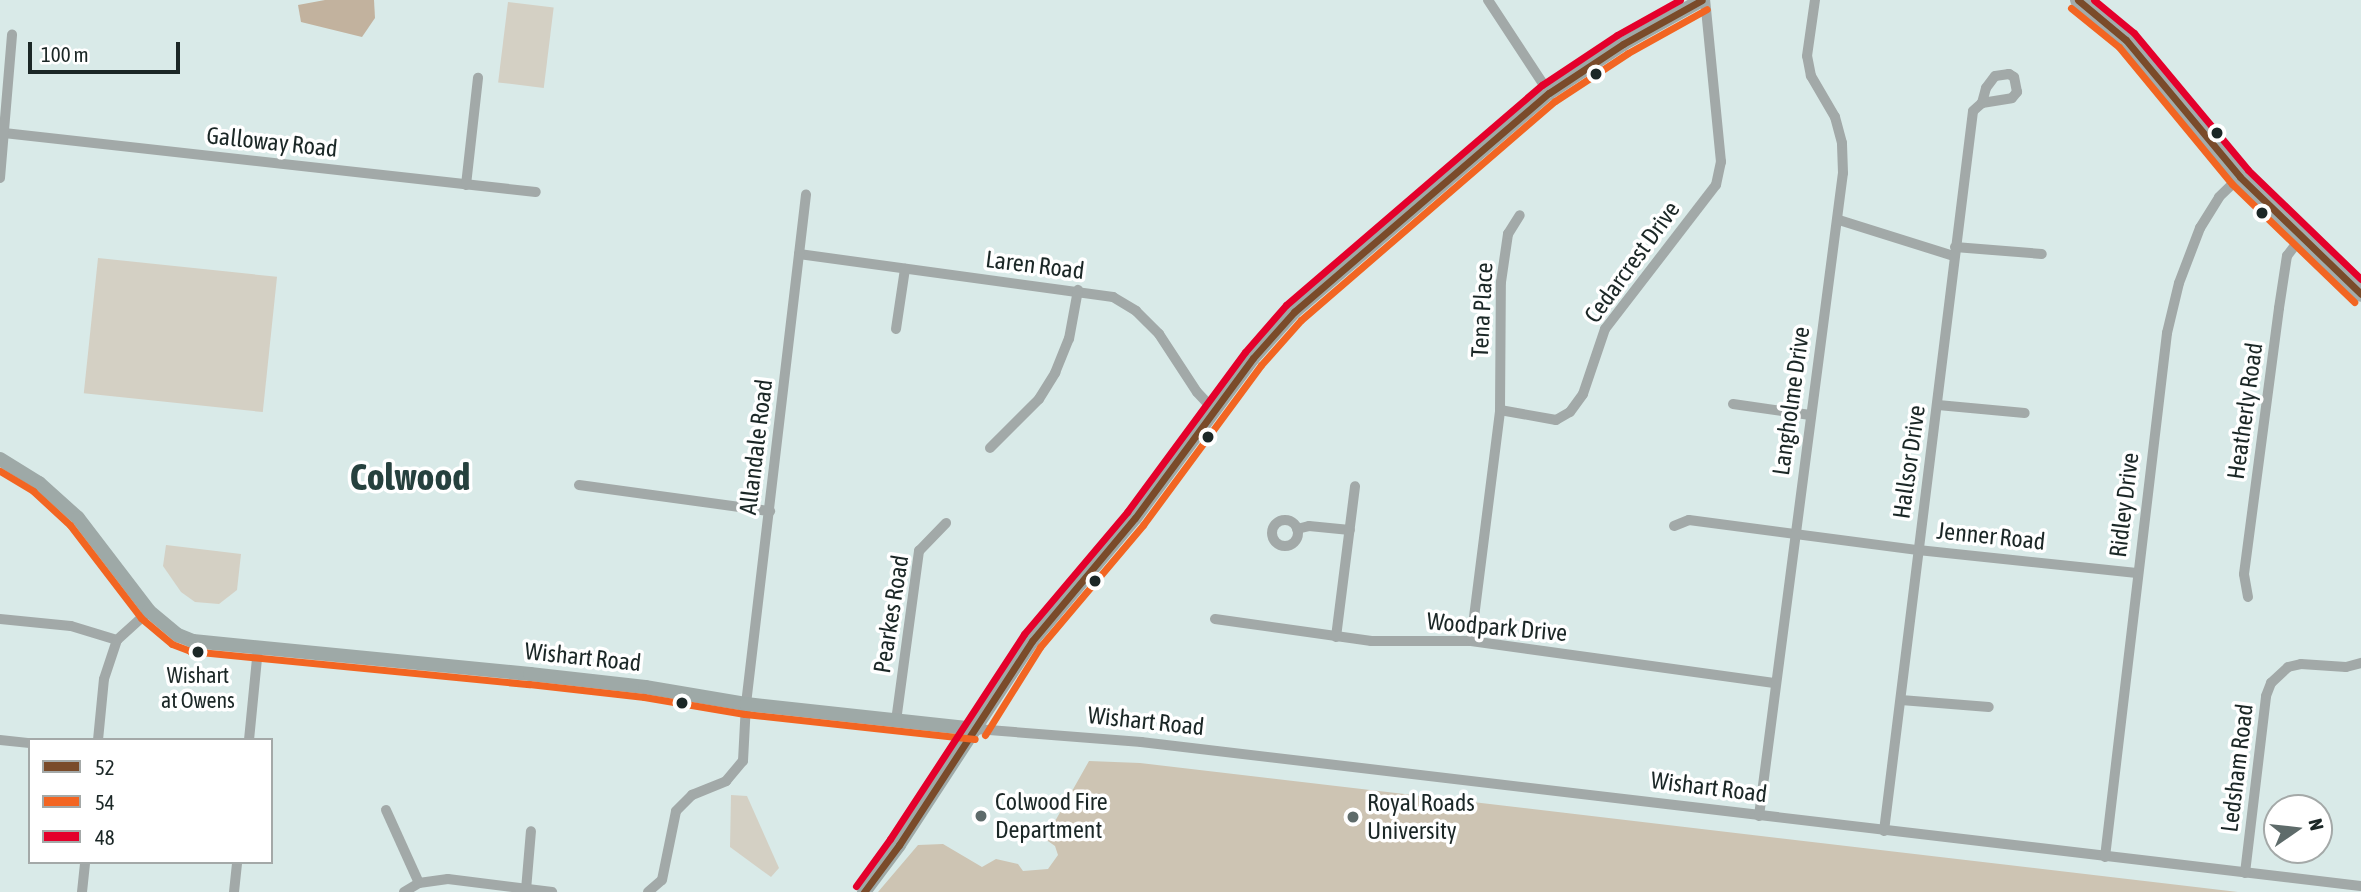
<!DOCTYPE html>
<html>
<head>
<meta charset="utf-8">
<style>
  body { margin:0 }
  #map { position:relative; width:2361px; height:892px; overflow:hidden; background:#d9eae8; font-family:"Asap Condensed",sans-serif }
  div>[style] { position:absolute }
  .green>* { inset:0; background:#d4d0c4; transform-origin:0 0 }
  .forest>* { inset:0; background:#cdc4b3 }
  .water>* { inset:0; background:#c2b29e }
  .street>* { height:10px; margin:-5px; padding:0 5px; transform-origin:5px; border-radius:5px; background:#a2a9a8 }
  .street>.ring { margin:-5px; padding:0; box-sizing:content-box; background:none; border:10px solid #a2a9a8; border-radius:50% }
  .secondary>* { height:14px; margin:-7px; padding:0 7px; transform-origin:7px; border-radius:7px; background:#9ea9a7 }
  .primary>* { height:16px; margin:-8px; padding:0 8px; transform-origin:8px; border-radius:8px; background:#a2acac }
  .bus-1>* { height:7px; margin:-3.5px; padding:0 3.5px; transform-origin:3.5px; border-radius:3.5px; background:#7a4b2a }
  .bus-2>* { height:7px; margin:-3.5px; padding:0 3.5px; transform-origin:3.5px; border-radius:3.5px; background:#f26522 }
  .bus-3>* { height:7px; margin:-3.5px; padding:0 3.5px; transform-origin:3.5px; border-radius:3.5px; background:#e4002b }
  .dots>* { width:19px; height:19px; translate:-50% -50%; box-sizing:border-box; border:4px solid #fff; border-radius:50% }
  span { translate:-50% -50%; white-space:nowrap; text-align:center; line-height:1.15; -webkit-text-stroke:7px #fff; paint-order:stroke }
  .bus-label { font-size:22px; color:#1b2726 }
  .street-label { font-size:24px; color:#1b2726 }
  .poi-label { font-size:24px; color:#1b2726 }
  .left { translate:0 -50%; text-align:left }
  .town-label { font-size:38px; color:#26413e; font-weight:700 }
  .legend { position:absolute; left:28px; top:738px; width:245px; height:126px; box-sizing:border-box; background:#fff; border:2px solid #a4a9a8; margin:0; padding:9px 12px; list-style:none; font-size:21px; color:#1b2726 }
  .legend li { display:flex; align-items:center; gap:14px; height:35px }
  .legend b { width:35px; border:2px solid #a4a9a8 }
  .north { position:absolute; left:2263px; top:794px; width:70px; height:70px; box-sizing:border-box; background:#fff; border:2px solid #a4a9a8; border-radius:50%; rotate:76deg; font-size:19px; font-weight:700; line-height:28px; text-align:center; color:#1b2726 }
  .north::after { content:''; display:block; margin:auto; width:24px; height:32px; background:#5e6b6a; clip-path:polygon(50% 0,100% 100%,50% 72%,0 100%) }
  .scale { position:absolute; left:28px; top:42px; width:152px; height:32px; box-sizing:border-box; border:4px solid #1b2726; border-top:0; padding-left:9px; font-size:21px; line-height:24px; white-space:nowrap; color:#1b2726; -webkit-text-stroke:5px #fff; paint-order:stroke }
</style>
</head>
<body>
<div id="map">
  <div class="green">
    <i style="left:508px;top:2px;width:46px;height:81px;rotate:7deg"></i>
    <i style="left:98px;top:258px;width:180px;height:136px;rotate:6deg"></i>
    <i style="clip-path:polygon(166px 545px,241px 554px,237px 590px,219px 604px,195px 602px,181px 592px,163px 566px)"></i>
    <i style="clip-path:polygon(731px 795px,747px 796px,779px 868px,771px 877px,730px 847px)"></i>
  </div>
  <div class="forest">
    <i style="clip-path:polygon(1089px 761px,1140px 763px,2238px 892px,878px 892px,918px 845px,943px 844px,982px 867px,996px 859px,1018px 864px,1023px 871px,1048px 869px,1058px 855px,1055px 846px,1045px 839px)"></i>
  </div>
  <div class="water">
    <i style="clip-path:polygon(325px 0,374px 0,375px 18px,362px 37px,301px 22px,298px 5px)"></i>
  </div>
  <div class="street">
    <i style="left:1488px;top:0;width:111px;rotate:56.7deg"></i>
    <i style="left:4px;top:133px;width:535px;rotate:6.33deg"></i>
    <i style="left:0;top:178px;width:144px;rotate:-85.2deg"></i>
    <i style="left:466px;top:185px;width:108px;rotate:-83.6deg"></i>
    <i style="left:1839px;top:220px;width:121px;rotate:17.4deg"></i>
    <i style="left:1955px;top:247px;width:87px;rotate:4.6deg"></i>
    <i style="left:799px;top:254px;width:317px;rotate:7.8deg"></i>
    <i style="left:1113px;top:297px;width:27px;rotate:31deg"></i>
    <i style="left:1136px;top:311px;width:33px;rotate:45deg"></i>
    <i style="left:1159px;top:334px;width:69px;rotate:56.8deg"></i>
    <i style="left:1197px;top:392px;width:26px;rotate:47deg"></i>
    <i style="left:896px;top:329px;width:61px;rotate:-81.5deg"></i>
    <i style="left:1733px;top:404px;width:78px;rotate:8.1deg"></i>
    <i style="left:1938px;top:405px;width:87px;rotate:5.3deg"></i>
    <i style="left:1500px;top:410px;width:57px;rotate:10.1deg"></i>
    <i style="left:1556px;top:420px;width:16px;rotate:-30deg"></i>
    <i style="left:1570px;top:412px;width:22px;rotate:-54deg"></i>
    <i style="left:1583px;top:394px;width:69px;rotate:-71.3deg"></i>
    <i style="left:1605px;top:329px;width:182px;rotate:-52.4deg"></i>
    <i style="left:1716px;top:185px;width:24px;rotate:-78deg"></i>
    <i style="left:1721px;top:162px;width:163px;rotate:-95.6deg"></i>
    <i style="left:990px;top:448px;width:69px;rotate:-45deg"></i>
    <i style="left:1039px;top:399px;width:31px;rotate:-58deg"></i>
    <i style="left:1055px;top:373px;width:37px;rotate:-68deg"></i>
    <i style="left:1069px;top:339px;width:50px;rotate:-79.6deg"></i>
    <i style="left:579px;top:485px;width:193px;rotate:7.8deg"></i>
    <i class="ring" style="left:1272px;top:520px;width:16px;height:16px"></i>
    <i style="left:1674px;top:526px;width:16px;rotate:-22deg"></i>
    <i style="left:1689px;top:520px;width:231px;rotate:7.5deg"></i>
    <i style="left:1918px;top:550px;width:220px;rotate:6deg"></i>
    <i style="left:1297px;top:529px;width:12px;rotate:-14deg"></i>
    <i style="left:1309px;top:526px;width:41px;rotate:5.6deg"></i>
    <i style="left:2248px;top:597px;width:23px;rotate:-100deg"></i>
    <i style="left:2244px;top:574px;width:268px;rotate:-82.5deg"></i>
    <i style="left:2279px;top:308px;width:53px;rotate:-81.3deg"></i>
    <i style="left:2287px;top:256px;width:25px;rotate:-53deg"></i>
    <i style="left:0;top:619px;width:71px;rotate:5.6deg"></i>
    <i style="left:71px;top:626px;width:48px;rotate:16.9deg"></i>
    <i style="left:1215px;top:619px;width:158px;rotate:8deg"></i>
    <i style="left:1371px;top:641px;width:100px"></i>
    <i style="left:1471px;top:641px;width:306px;rotate:7.9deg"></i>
    <i style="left:1336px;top:637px;width:152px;rotate:-82.8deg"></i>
    <i style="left:1471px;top:641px;width:233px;rotate:-82.8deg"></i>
    <i style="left:1500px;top:410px;width:128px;rotate:-89.6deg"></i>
    <i style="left:1501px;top:282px;width:49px;rotate:-81.7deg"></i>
    <i style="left:1508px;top:234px;width:22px;rotate:-58deg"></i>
    <i style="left:1901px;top:700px;width:88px;rotate:4.5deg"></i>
    <i style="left:896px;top:721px;width:172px;rotate:-82.3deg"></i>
    <i style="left:919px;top:551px;width:39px;rotate:-46deg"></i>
    <i style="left:976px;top:729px;width:166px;rotate:4.5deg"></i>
    <i style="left:1141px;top:742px;width:1228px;rotate:6.73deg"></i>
    <i style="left:0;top:740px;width:30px;rotate:6deg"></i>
    <i style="left:98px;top:740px;width:61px;rotate:-84.4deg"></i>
    <i style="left:104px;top:679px;width:41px;rotate:-71.6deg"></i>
    <i style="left:117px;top:640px;width:43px;rotate:-42.2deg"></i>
    <i style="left:249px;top:740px;width:91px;rotate:-84.4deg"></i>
    <i style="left:386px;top:810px;width:80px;rotate:65.7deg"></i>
    <i style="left:1759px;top:816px;width:648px;rotate:-82.56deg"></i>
    <i style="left:1843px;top:173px;width:30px;rotate:-92deg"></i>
    <i style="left:1842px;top:143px;width:27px;rotate:-105deg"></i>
    <i style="left:1835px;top:117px;width:48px;rotate:-120.3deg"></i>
    <i style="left:1811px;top:76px;width:20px;rotate:-101deg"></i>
    <i style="left:1807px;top:56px;width:57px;rotate:-81.9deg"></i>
    <i style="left:1884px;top:831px;width:725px;rotate:-82.95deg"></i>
    <i style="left:1973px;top:111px;width:12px;rotate:-42deg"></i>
    <i style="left:1982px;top:103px;width:30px;rotate:-9deg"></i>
    <i style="left:2012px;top:98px;width:8px;rotate:-50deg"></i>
    <i style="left:2017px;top:92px;width:15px;rotate:-101deg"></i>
    <i style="left:2014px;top:77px;width:6px;rotate:-149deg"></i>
    <i style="left:2009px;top:74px;width:14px;rotate:172deg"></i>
    <i style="left:1995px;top:76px;width:15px;rotate:127deg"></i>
    <i style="left:1986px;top:88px;width:16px;rotate:105deg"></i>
    <i style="left:2105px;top:857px;width:528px;rotate:-83.25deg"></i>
    <i style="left:2167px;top:333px;width:51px;rotate:-76.5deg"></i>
    <i style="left:2179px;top:283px;width:59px;rotate:-69.1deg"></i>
    <i style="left:2200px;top:228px;width:36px;rotate:-58deg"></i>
    <i style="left:2219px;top:197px;width:29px;rotate:-44deg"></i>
    <i style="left:2245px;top:873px;width:178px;rotate:-83.2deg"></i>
    <i style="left:2266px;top:696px;width:14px;rotate:-69deg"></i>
    <i style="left:2271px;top:683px;width:23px;rotate:-43deg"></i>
    <i style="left:2288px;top:667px;width:13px;rotate:-13deg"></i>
    <i style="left:2301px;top:664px;width:45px;rotate:3.8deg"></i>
    <i style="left:2346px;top:667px;width:16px;rotate:-15deg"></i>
    <i style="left:526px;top:890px;width:59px;rotate:-85.2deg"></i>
    <i style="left:82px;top:892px;width:30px;rotate:-84deg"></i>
    <i style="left:234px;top:892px;width:30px;rotate:-84deg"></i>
    <i style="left:404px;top:892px;width:17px;rotate:-31deg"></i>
    <i style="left:419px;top:883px;width:29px;rotate:-8deg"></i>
    <i style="left:448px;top:879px;width:105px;rotate:7.1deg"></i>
    <i style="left:648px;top:892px;width:18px;rotate:-41deg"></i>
    <i style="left:662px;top:880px;width:70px;rotate:-78.5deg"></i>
    <i style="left:676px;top:811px;width:23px;rotate:-45deg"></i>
    <i style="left:692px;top:795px;width:37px;rotate:-22deg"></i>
    <i style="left:726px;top:781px;width:26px;rotate:-50deg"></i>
    <i style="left:743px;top:761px;width:57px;rotate:-87deg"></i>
    <i style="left:746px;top:704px;width:513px;rotate:-83.28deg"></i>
  </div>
  <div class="secondary">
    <i style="left:0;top:459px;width:46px;rotate:31.6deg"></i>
    <i style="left:39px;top:483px;width:52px;rotate:41.9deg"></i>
    <i style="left:78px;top:518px;width:117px;rotate:52.6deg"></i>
    <i style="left:149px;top:611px;width:38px;rotate:40deg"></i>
    <i style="left:178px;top:635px;width:16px;rotate:22deg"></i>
    <i style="left:193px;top:641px;width:339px;rotate:5.6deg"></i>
    <i style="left:530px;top:674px;width:116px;rotate:6.4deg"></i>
    <i style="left:645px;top:687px;width:102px;rotate:9.6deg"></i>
    <i style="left:746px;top:704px;width:231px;rotate:6.2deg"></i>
    <i style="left:864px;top:892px;width:59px;rotate:-53.3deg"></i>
    <i style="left:899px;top:845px;width:244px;rotate:-56.9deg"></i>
    <i style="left:1032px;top:641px;width:160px;rotate:-50.1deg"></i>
    <i style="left:1135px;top:518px;width:199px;rotate:-53.6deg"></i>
    <i style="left:1253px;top:358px;width:62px;rotate:-48.3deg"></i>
    <i style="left:1294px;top:312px;width:336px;rotate:-40.7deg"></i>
    <i style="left:1549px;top:93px;width:89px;rotate:-33.5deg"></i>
    <i style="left:1623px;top:44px;width:90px;rotate:-29.1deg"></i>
  </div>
  <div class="primary">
    <i style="left:2078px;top:0;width:62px;rotate:39.8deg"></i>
    <i style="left:2126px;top:40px;width:178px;rotate:50.2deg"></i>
    <i style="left:2240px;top:177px;width:168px;rotate:44deg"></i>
  </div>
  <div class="bus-1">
    <i style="left:2078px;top:0;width:62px;rotate:39.8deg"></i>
    <i style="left:2126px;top:40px;width:178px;rotate:50.2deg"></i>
    <i style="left:2240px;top:177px;width:168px;rotate:44deg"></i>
    <i style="left:864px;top:892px;width:59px;rotate:-53.3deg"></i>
    <i style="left:899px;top:845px;width:244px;rotate:-56.9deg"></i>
    <i style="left:1032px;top:641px;width:160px;rotate:-50.1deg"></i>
    <i style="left:1135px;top:518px;width:199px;rotate:-53.6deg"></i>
    <i style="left:1253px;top:358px;width:62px;rotate:-48.3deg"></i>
    <i style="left:1294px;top:312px;width:336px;rotate:-40.7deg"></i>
    <i style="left:1549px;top:93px;width:89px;rotate:-33.5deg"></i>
    <i style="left:1623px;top:44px;width:90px;rotate:-29.1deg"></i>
  </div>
  <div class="bus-2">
    <i style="left:2071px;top:8px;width:62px;rotate:39.1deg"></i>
    <i style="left:2119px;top:47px;width:178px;rotate:50.5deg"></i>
    <i style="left:2232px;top:184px;width:170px;rotate:44deg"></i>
    <i style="left:0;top:471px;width:39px;rotate:31deg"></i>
    <i style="left:33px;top:491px;width:50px;rotate:42.6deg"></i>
    <i style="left:70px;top:525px;width:117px;rotate:52.6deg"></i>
    <i style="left:141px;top:618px;width:40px;rotate:40deg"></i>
    <i style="left:172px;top:644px;width:19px;rotate:21deg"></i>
    <i style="left:190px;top:651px;width:341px;rotate:5.6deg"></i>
    <i style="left:529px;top:684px;width:116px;rotate:6.4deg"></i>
    <i style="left:644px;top:697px;width:102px;rotate:9.6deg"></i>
    <i style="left:745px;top:714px;width:231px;rotate:6.2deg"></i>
    <i style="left:985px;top:735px;width:104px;rotate:-58deg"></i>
    <i style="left:1040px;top:647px;width:160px;rotate:-49.8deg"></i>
    <i style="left:1143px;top:525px;width:199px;rotate:-53.6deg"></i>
    <i style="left:1261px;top:365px;width:60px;rotate:-48.4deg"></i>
    <i style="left:1301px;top:320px;width:335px;rotate:-40.8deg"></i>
    <i style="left:1555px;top:101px;width:87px;rotate:-33.3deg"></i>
    <i style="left:1628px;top:53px;width:90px;rotate:-29.1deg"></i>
  </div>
  <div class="bus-3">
    <i style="left:2094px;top:0;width:52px;rotate:39.5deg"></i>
    <i style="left:2134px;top:33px;width:178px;rotate:50.2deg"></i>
    <i style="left:2248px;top:170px;width:157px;rotate:44deg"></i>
    <i style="left:856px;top:886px;width:58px;rotate:-54.1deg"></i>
    <i style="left:890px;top:839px;width:245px;rotate:-56.8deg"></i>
    <i style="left:1024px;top:634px;width:160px;rotate:-49.8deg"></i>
    <i style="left:1127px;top:512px;width:199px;rotate:-53.6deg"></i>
    <i style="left:1245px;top:352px;width:62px;rotate:-48.9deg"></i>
    <i style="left:1286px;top:305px;width:338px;rotate:-40.7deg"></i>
    <i style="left:1542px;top:85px;width:90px;rotate:-33.7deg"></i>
    <i style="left:1617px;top:35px;width:72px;rotate:-29.1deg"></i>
  </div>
  <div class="dots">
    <i style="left:1596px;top:74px;background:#1b2726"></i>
    <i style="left:2217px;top:133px;background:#1b2726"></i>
    <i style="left:2262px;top:213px;background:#1b2726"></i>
    <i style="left:1208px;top:437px;background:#1b2726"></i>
    <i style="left:1095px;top:581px;background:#1b2726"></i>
    <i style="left:198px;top:652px;background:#1b2726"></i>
    <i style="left:682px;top:703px;background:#1b2726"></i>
    <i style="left:981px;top:816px;background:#5e6b6a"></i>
    <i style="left:1353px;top:817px;background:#5e6b6a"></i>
  </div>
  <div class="bus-label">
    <span style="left:198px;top:688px">Wishart<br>at Owens</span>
  </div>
  <div class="street-label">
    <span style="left:272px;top:142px;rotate:6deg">Galloway Road</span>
    <span style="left:1632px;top:262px;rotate:-54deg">Cedarcrest Drive</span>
    <span style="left:1035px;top:265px;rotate:7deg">Laren Road</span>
    <span style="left:1482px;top:310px;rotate:-87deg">Tena Place</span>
    <span style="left:1791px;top:401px;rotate:-82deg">Langholme Drive</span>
    <span style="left:2245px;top:411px;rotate:-82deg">Heatherly Road</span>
    <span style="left:756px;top:447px;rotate:-83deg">Allandale Road</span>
    <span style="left:1909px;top:462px;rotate:-82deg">Hallsor Drive</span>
    <span style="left:2124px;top:505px;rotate:-83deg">Ridley Drive</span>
    <span style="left:1991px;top:536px;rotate:6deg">Jenner Road</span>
    <span style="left:891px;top:614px;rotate:-81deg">Pearkes Road</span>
    <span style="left:1497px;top:627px;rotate:5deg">Woodpark Drive</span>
    <span style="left:583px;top:657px;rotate:6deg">Wishart Road</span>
    <span style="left:1146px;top:721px;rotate:6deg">Wishart Road</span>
    <span style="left:2237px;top:768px;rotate:-83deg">Ledsham Road</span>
    <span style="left:1709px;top:787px;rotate:7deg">Wishart Road</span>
  </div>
  <div class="poi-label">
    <span class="left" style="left:995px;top:816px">Colwood Fire<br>Department</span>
    <span class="left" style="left:1367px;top:817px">Royal Roads<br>University</span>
  </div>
  <div class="town-label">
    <span style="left:410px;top:477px">Colwood</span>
  </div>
  <ul class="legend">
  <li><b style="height:9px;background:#7a4b2a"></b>52</li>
  <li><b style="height:9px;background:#f26522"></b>54</li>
  <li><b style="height:9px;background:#e4002b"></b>48</li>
  </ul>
  <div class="north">N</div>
  <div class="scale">100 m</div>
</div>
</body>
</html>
